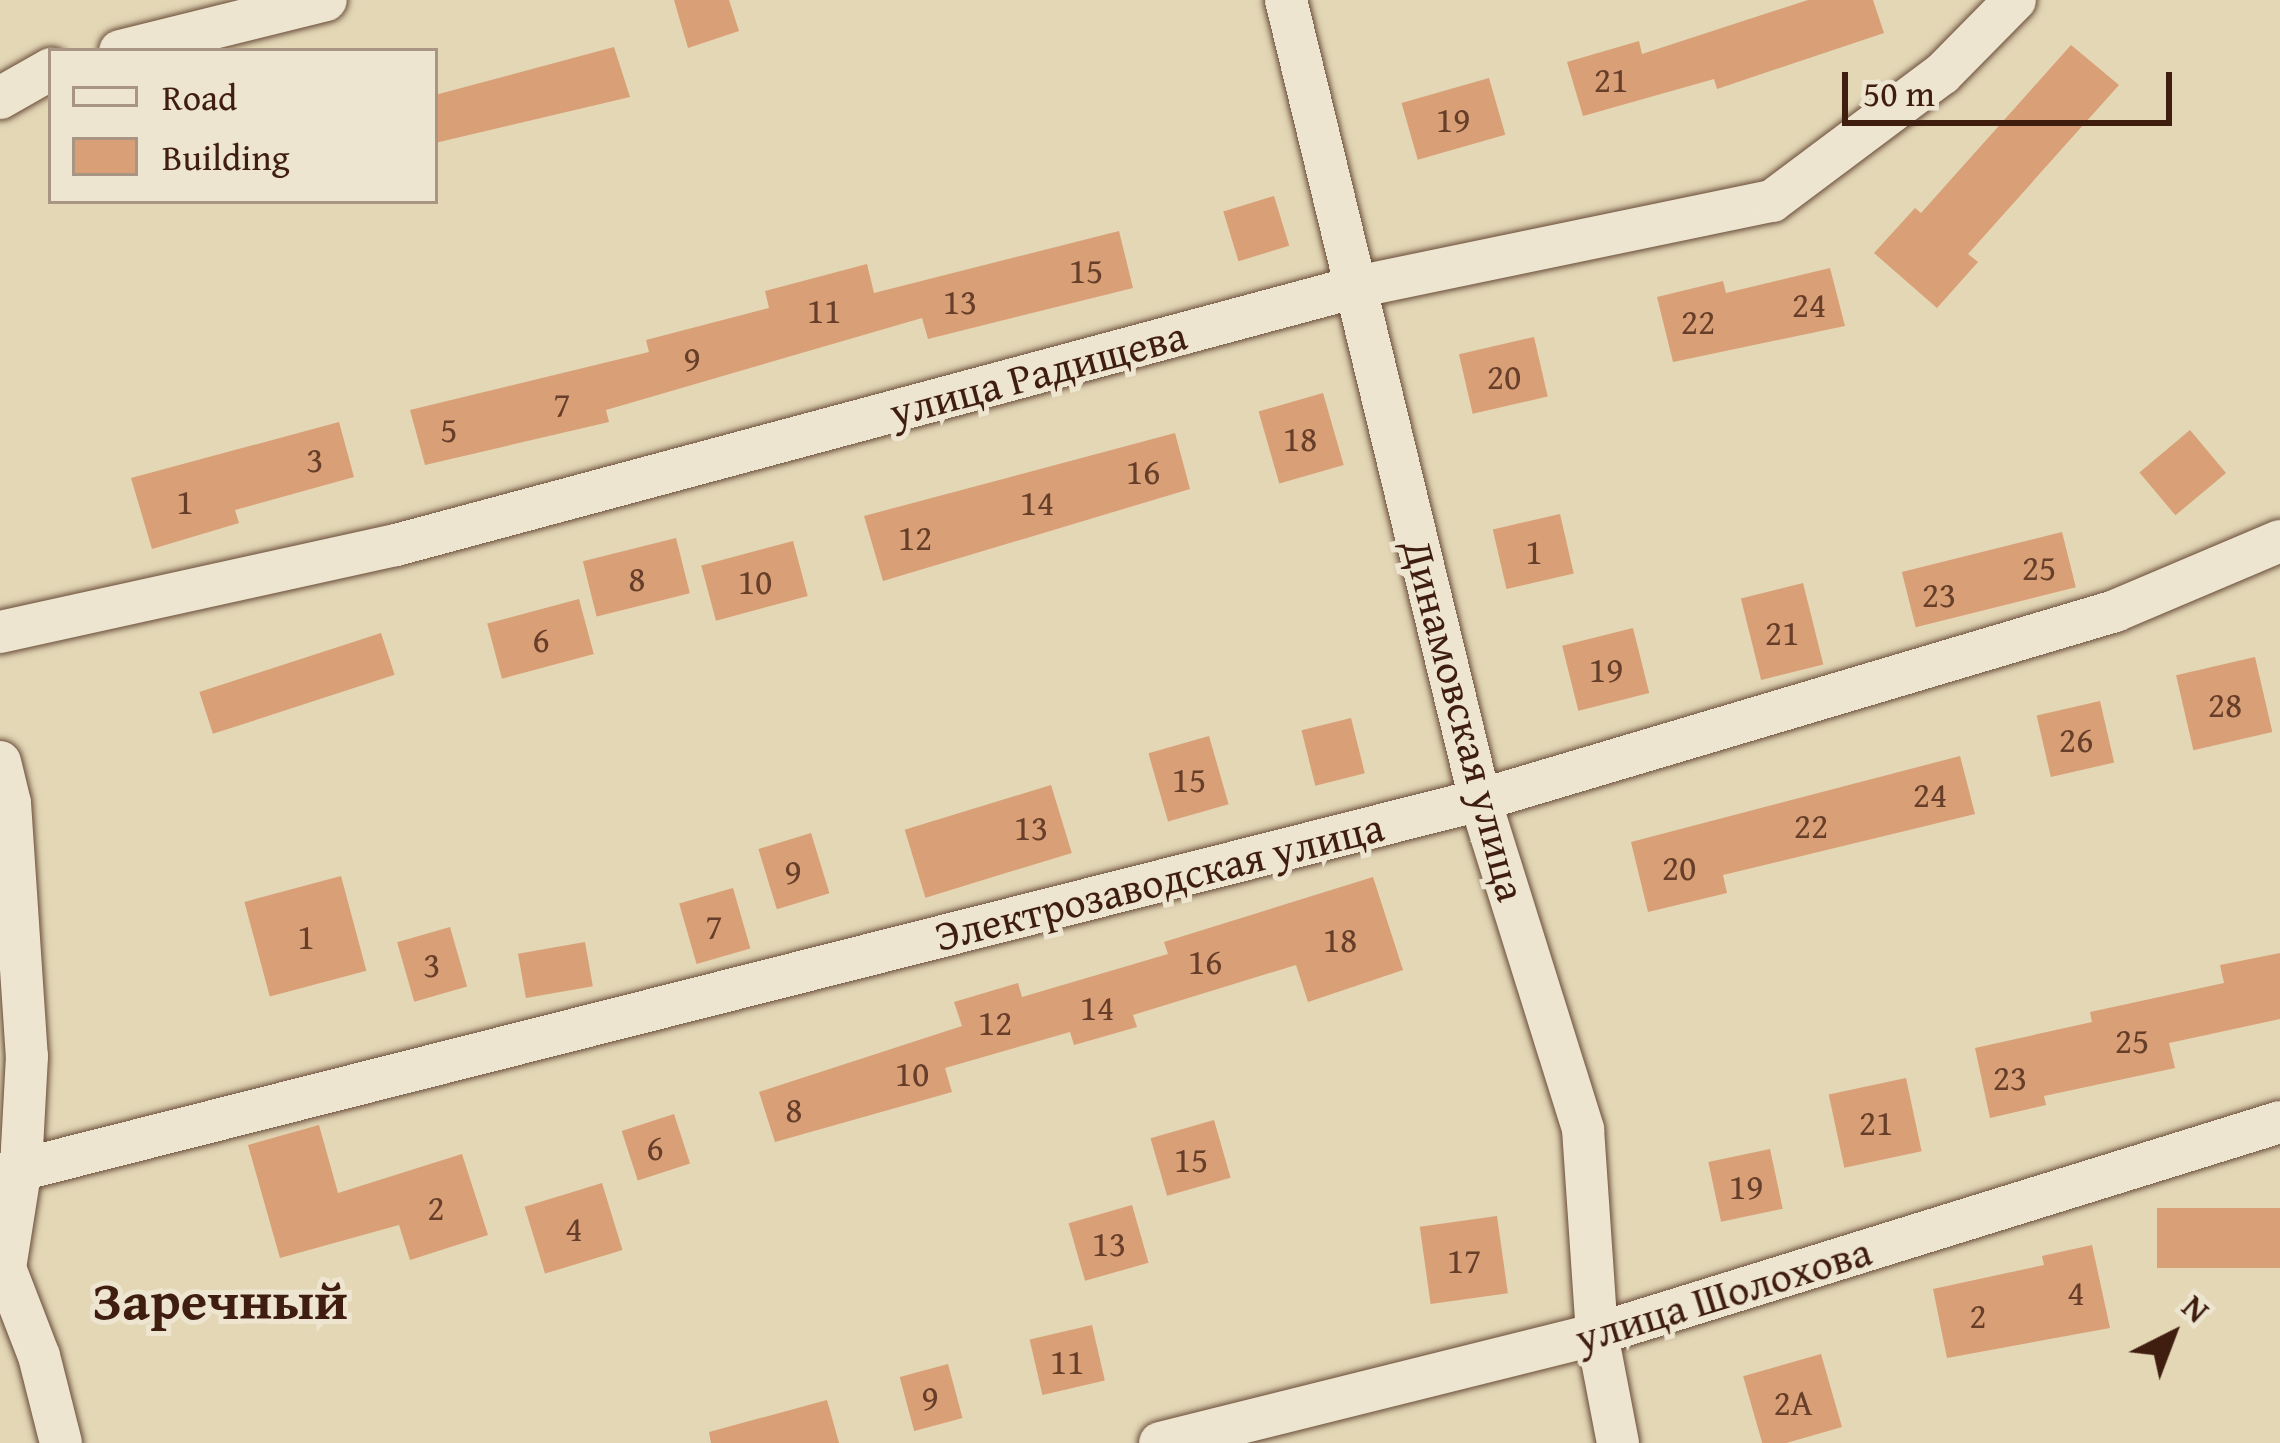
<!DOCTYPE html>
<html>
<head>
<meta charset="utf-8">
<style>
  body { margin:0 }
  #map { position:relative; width:2280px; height:1443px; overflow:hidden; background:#e3d7b6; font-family:"Gentium Book Plus",serif }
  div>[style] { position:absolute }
  .building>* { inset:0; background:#d99f76; transform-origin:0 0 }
  .roads { filter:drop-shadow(0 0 3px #694c39) drop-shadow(0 0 3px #694c39) }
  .street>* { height:42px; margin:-21px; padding:0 21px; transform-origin:21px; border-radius:21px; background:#ede5d0 }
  span { translate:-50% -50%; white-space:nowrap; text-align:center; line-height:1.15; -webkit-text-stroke:10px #ede5d0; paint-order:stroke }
  .number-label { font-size:36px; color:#663e29 }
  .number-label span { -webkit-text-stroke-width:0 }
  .street-label { font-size:42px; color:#401e0f }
  .district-label { font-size:54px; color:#401e0f; font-weight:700 }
  .legend { position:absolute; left:48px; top:48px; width:390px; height:156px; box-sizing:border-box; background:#ede5d0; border:3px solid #a89583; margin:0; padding:15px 21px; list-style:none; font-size:36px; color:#401e0f }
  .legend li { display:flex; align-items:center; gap:24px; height:60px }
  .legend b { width:60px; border:3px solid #a89583 }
  .north { position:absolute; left:2112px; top:1275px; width:120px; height:120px; -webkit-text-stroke:9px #ede5d0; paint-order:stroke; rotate:42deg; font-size:33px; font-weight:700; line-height:48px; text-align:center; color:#401e0f }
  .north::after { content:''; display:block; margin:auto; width:42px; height:54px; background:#401e0f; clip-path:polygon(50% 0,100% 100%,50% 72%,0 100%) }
  .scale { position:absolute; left:1842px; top:72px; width:330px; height:54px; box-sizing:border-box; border:6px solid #401e0f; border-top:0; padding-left:15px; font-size:36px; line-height:42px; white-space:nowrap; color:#401e0f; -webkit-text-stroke:9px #ede5d0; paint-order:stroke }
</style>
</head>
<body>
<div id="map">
  <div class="building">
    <i style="clip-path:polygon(674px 0,729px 0,739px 31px,688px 48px)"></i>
    <i style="clip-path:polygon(1808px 0,1873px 0,1884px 33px,1717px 89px,1714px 79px,1583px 116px,1567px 62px,1639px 41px,1642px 54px)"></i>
    <i style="clip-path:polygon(2071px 45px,2119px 85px,1968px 254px,1978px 262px,1937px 308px,1874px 253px,1915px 208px,1921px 213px)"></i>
    <i style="clip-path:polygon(614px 47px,630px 97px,435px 143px,435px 95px)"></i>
    <i style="left:1489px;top:78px;width:59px;height:91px;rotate:74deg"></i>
    <i style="left:1274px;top:196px;width:52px;height:53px;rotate:73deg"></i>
    <i style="clip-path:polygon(1119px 231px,1133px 288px,928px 339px,922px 318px,606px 410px,609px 422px,425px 465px,410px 410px,649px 352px,646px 340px,769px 308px,765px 291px,867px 264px,874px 293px)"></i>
    <i style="clip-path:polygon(1830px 268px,1845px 326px,1673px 362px,1657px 297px,1723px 281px,1726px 293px)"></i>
    <i style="left:1534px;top:337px;width:61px;height:77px;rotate:77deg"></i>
    <i style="left:1323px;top:393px;width:75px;height:67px;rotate:74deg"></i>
    <i style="clip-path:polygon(339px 422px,354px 477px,235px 510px,239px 523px,152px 549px,131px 478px)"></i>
    <i style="left:2190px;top:430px;width:56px;height:66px;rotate:50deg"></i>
    <i style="clip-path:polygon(1175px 433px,1190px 489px,883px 581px,864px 516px)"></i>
    <i style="left:1560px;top:514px;width:61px;height:69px;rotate:77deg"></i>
    <i style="left:2062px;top:532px;width:57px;height:165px;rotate:76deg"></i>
    <i style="left:676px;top:538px;width:57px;height:96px;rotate:76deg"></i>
    <i style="left:793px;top:541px;width:57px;height:95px;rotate:75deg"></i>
    <i style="left:1803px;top:583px;width:84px;height:64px;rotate:76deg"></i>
    <i style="left:579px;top:599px;width:57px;height:95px;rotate:75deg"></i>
    <i style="left:1633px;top:628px;width:67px;height:73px;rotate:76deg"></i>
    <i style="left:381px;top:633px;width:44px;height:191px;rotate:72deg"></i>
    <i style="left:2255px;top:657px;width:77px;height:81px;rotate:77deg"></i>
    <i style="left:2100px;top:701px;width:63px;height:65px;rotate:77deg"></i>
    <i style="left:1351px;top:718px;width:57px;height:51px;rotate:76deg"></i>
    <i style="left:1209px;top:736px;width:71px;height:63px;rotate:74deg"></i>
    <i style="clip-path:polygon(1960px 756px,1975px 814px,1723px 875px,1727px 893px,1648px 912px,1631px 842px)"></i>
    <i style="left:1051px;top:785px;width:71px;height:153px;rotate:73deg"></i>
    <i style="left:811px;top:833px;width:63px;height:55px;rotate:73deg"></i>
    <i style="left:341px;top:876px;width:98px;height:100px;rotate:75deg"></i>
    <i style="clip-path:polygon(1373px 877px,1403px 970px,1308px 1002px,1296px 965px,1133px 1015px,1137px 1027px,1074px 1045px,1070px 1032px,945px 1068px,952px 1092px,775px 1142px,759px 1092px,962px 1026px,954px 1002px,1018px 983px,1022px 997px,1168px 954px,1164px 942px)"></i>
    <i style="left:733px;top:888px;width:63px;height:56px;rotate:74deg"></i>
    <i style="left:450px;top:927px;width:62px;height:55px;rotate:74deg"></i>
    <i style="left:585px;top:942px;width:45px;height:68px;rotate:80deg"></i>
    <i style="clip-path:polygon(2280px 953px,2280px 1019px,2169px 1043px,2175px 1068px,2044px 1096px,2046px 1105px,1990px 1118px,1975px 1048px,2092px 1022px,2090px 1012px,2224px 983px,2220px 965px)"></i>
    <i style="left:1906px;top:1078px;width:75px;height:79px;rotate:78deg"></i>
    <i style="left:674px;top:1114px;width:52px;height:55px;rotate:72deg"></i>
    <i style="left:1214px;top:1120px;width:60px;height:66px;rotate:74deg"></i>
    <i style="clip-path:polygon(319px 1125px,338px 1193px,462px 1154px,488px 1235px,410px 1260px,399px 1225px,280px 1258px,248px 1145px)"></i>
    <i style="left:1770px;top:1149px;width:61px;height:63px;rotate:78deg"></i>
    <i style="left:602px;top:1183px;width:70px;height:81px;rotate:73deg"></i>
    <i style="left:1132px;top:1205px;width:60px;height:66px;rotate:74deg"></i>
    <i style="left:2280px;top:1208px;width:60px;height:123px;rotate:90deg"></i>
    <i style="left:1497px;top:1216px;width:78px;height:78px;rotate:82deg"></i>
    <i style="clip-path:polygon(2092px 1245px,2110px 1328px,1947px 1358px,1933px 1289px,2044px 1265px,2042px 1256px)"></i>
    <i style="left:1092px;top:1325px;width:57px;height:64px;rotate:77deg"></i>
    <i style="left:1821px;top:1354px;width:76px;height:81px;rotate:74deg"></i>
    <i style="left:948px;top:1364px;width:56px;height:50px;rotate:75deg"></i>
    <i style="clip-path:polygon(827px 1400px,839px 1443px,711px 1443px,709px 1432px)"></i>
  </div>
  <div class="roads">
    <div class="street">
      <i style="left:1286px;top:0;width:823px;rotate:76.37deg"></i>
      <i style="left:1480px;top:800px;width:345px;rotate:72.6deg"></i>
      <i style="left:1583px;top:1129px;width:205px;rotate:86.1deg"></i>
      <i style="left:1597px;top:1334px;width:111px;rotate:79.1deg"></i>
      <i style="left:120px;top:51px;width:212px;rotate:-13.9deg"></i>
      <i style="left:0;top:98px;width:59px;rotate:-29.6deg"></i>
      <i style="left:0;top:632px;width:405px;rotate:-12.4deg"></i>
      <i style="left:396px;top:545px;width:994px;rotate:-15.04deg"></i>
      <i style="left:1356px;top:287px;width:425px;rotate:-11.7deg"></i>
      <i style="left:1772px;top:201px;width:212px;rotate:-36.8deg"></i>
      <i style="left:1942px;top:74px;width:104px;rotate:-45.4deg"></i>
      <i style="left:0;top:762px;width:42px;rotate:76.3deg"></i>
      <i style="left:10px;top:803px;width:254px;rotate:86.2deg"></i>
      <i style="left:27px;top:1056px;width:111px;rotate:93.1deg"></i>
      <i style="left:21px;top:1167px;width:102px;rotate:99deg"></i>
      <i style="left:5px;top:1268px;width:94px;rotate:68.9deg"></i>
      <i style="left:39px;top:1356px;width:90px;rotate:75.8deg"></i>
      <i style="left:0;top:1175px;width:1527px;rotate:-14.22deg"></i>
      <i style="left:1480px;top:800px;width:663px;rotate:-16.57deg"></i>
      <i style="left:2115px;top:611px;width:179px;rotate:-23deg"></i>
      <i style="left:1160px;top:1443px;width:450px;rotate:-14deg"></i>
      <i style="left:1597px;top:1334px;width:715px;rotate:-17.24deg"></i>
    </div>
  </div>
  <div class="number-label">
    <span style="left:1611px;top:79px">21</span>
    <span style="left:1453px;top:119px">19</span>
    <span style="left:1086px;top:270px">15</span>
    <span style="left:960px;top:301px">13</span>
    <span style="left:1809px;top:304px">24</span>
    <span style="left:824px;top:310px">11</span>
    <span style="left:1698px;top:321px">22</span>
    <span style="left:692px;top:358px">9</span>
    <span style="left:1504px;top:376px">20</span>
    <span style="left:562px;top:404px">7</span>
    <span style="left:449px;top:429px">5</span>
    <span style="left:1300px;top:438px">18</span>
    <span style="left:315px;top:459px">3</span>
    <span style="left:1143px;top:471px">16</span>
    <span style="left:185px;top:501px">1</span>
    <span style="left:1037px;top:502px">14</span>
    <span style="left:915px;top:537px">12</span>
    <span style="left:1534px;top:551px">1</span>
    <span style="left:2039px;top:567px">25</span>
    <span style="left:637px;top:578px">8</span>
    <span style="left:755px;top:581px">10</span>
    <span style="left:1939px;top:594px">23</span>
    <span style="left:1782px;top:632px">21</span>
    <span style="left:541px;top:639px">6</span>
    <span style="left:1606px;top:669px">19</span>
    <span style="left:2225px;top:704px">28</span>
    <span style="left:2076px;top:739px">26</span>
    <span style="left:1189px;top:779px">15</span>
    <span style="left:1930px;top:794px">24</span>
    <span style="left:1811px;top:825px">22</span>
    <span style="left:1031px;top:827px">13</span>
    <span style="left:1679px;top:867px">20</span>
    <span style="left:793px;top:871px">9</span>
    <span style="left:714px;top:926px">7</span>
    <span style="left:306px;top:936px">1</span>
    <span style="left:1340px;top:939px">18</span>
    <span style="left:1205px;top:961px">16</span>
    <span style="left:432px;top:964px">3</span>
    <span style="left:1097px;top:1007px">14</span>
    <span style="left:995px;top:1022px">12</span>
    <span style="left:2132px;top:1040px">25</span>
    <span style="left:912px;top:1073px">10</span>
    <span style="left:2010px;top:1077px">23</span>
    <span style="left:794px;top:1109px">8</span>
    <span style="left:1876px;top:1122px">21</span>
    <span style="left:655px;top:1147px">6</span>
    <span style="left:1191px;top:1159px">15</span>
    <span style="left:1746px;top:1186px">19</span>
    <span style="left:436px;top:1207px">2</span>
    <span style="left:574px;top:1228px">4</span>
    <span style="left:1109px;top:1243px">13</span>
    <span style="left:1464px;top:1260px">17</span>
    <span style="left:2076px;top:1292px">4</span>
    <span style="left:1978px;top:1315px">2</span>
    <span style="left:1067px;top:1361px">11</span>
    <span style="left:930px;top:1397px">9</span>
    <span style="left:1793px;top:1402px">2А</span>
  </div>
  <div class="street-label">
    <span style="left:1038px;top:373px;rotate:-15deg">улица Радищева</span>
    <span style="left:1465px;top:720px;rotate:75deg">Динамовская улица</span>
    <span style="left:1159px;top:881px;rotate:-14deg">Электрозаводская улица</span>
    <span style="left:1723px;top:1294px;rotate:-17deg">улица Шолохова</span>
  </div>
  <div class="district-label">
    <span style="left:220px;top:1300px">Заречный</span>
  </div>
  <ul class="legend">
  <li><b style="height:15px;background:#ede5d0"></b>Road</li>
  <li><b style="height:33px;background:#d99f76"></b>Building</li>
  </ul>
  <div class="north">N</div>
  <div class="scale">50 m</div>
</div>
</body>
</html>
